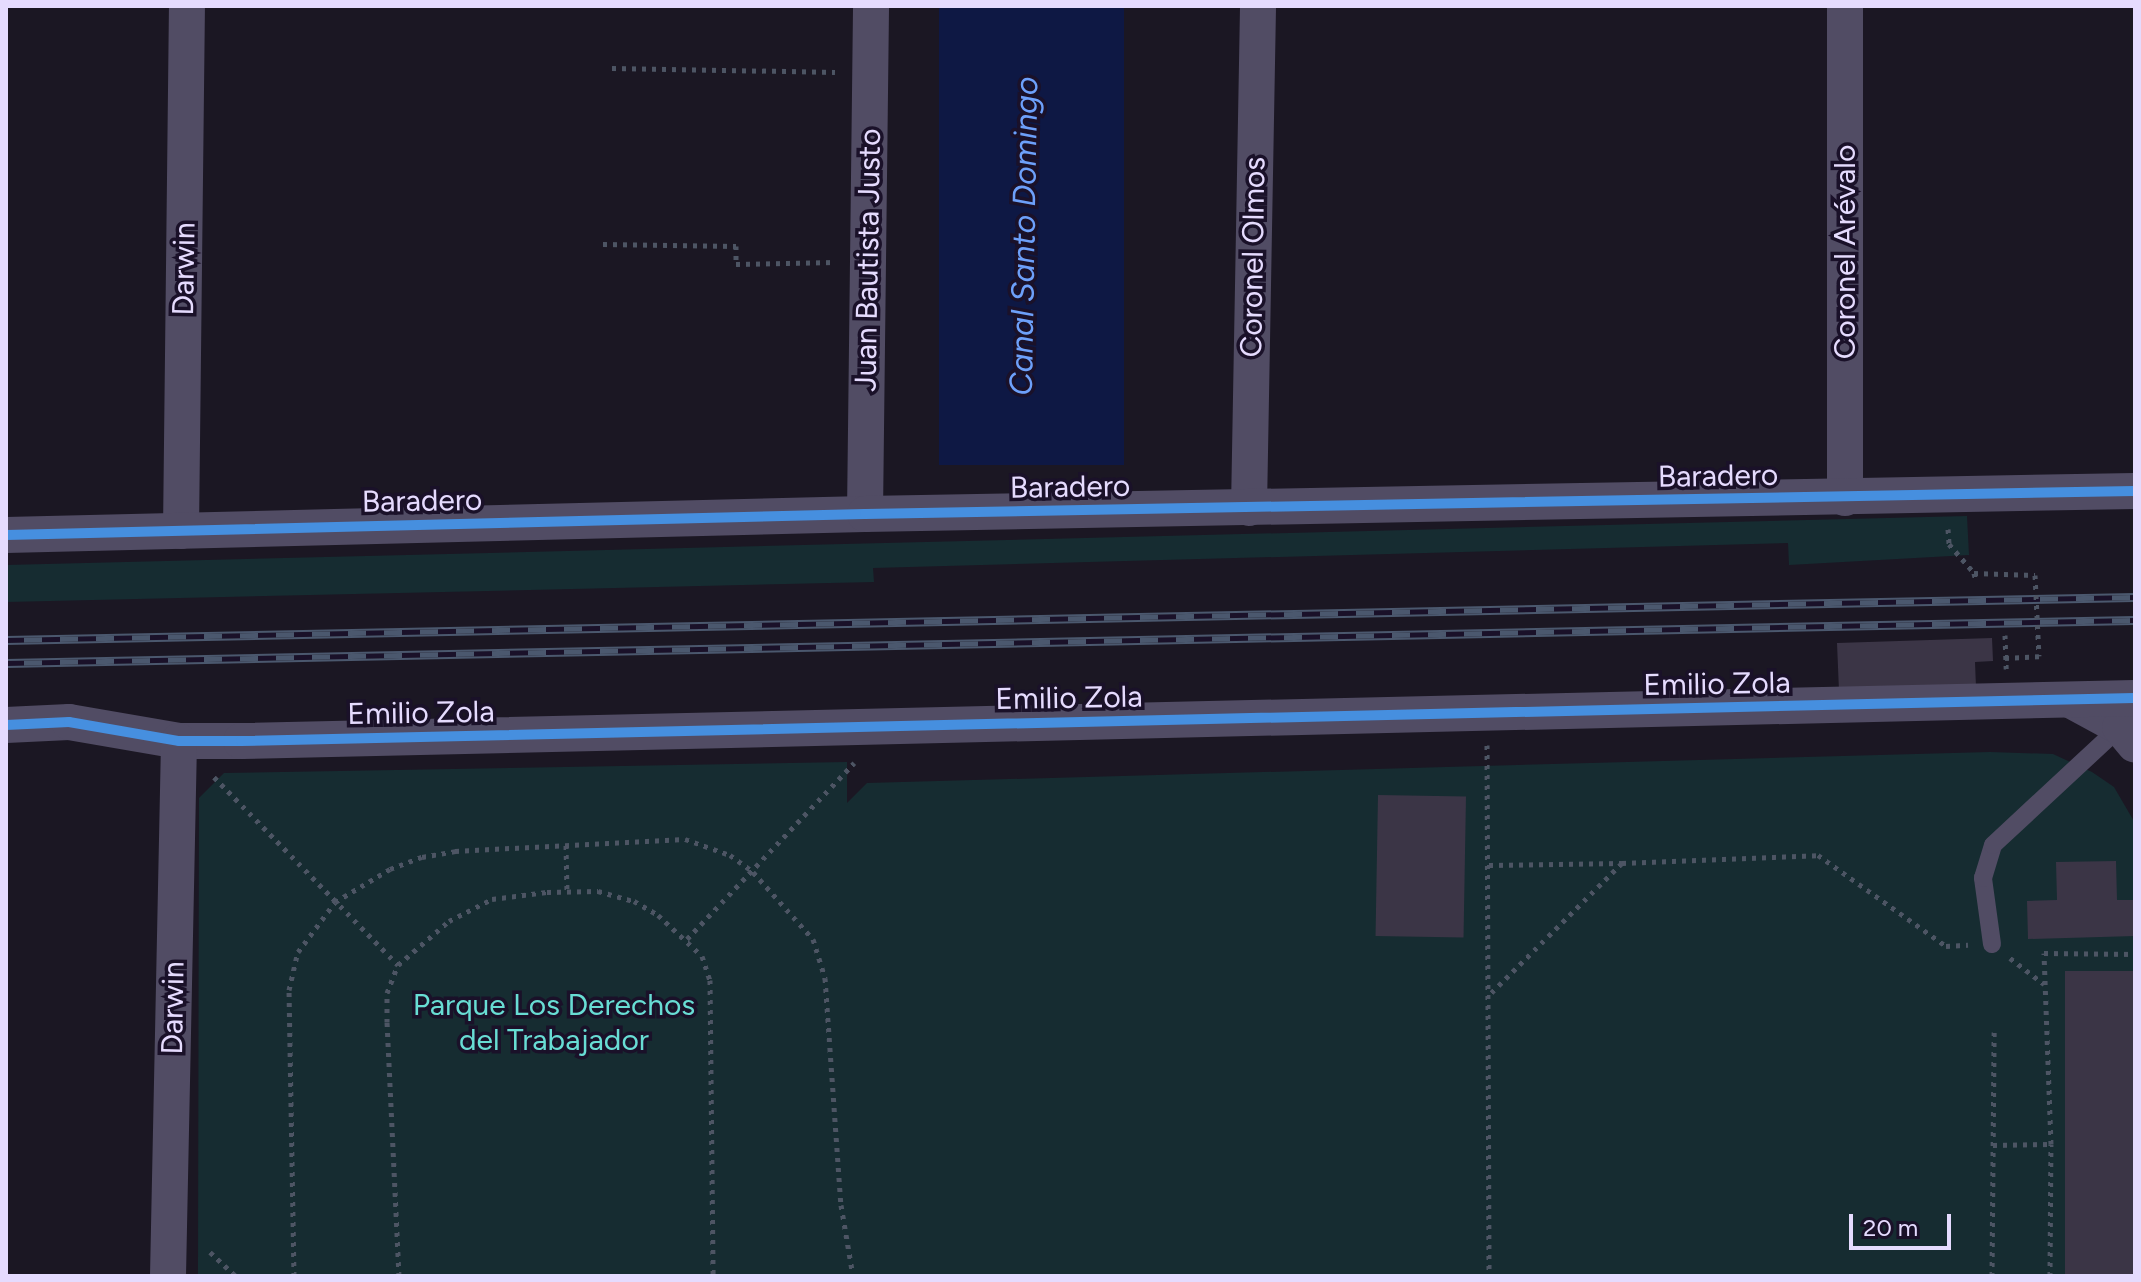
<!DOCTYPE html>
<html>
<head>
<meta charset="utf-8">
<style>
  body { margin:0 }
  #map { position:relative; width:2141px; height:1282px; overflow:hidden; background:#1b1723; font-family:Figtree,sans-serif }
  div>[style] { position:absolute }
  .green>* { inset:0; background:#162c31 }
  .water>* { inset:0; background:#0e1844; transform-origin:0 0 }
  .building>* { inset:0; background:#3b3546; transform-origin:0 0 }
  .path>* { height:5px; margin-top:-2.5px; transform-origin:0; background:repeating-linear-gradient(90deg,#4d5564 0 4px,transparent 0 10px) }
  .lane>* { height:18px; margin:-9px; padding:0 9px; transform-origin:9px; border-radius:9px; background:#514c64 }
  .street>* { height:36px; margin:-18px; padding:0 18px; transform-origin:18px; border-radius:18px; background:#514c64 }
  .rail>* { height:9px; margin-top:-4.5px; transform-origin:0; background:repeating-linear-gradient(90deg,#1a1129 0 18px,#4b586e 0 36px); box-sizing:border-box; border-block:2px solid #4b586e }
  .path-bridge>* { height:5px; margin-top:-2.5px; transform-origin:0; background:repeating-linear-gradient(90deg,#4d5564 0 4px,transparent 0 10px) }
  .cycleway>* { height:10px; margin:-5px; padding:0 5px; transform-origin:5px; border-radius:5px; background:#468fdf }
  span { translate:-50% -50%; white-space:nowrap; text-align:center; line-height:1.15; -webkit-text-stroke:7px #1a1129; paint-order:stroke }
  .street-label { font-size:30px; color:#e5dbfe }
  .park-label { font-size:30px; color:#68ddd4 }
  .water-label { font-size:32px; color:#6da0fa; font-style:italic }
  .frame { position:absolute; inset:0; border:8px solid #e5dbfe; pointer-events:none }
  .scale { position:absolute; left:1849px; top:1214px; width:102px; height:36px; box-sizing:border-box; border:4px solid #e5dbfe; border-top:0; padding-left:10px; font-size:24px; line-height:28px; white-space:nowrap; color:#e5dbfe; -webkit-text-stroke:6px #1a1129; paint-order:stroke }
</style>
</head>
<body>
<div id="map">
  <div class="green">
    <i style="clip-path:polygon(1967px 516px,1969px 555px,1789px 565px,1788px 543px,873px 568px,874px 582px,6px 602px,6px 565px)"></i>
    <i style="clip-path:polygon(1990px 752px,2053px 754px,2092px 772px,2114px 787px,2135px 823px,2135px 1276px,198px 1276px,199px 798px,224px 773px,847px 762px,847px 803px,867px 783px)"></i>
  </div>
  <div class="water">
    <i style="left:939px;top:6px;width:185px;height:459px"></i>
  </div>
  <div class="building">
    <i style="clip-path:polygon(1992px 638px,1993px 661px,1975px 662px,1976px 687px,1839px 691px,1837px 643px)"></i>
    <i style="left:1378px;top:795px;width:88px;height:141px;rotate:1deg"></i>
    <i style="clip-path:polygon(2116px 861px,2117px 900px,2135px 900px,2135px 936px,2028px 939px,2027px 901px,2057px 900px,2056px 862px)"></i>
    <i style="left:2065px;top:971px;width:70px;height:305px"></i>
  </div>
  <div class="path">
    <i style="left:612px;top:68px;width:223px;rotate:1deg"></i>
    <i style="left:603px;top:244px;width:133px;rotate:0.9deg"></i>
    <i style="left:736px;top:246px;width:18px;rotate:90deg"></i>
    <i style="left:736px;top:264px;width:100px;rotate:-1.1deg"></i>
    <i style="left:1948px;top:529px;width:15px;rotate:86deg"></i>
    <i style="left:1949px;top:544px;width:38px;rotate:49deg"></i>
    <i style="left:1974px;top:573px;width:9px;rotate:77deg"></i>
    <i style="left:1974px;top:573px;width:61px;rotate:1.9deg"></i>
    <i style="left:2005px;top:635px;width:34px;rotate:88deg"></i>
    <i style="left:2005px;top:658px;width:34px;rotate:-3deg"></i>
    <i style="left:1487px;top:745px;width:531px;rotate:89.78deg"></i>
    <i style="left:214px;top:777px;width:263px;rotate:45.6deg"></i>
    <i style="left:566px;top:845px;width:47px;rotate:88.8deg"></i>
    <i style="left:1622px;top:863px;width:196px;rotate:-2.3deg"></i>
    <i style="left:1818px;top:855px;width:157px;rotate:35.4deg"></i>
    <i style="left:1946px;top:946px;width:22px;rotate:-3deg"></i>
    <i style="left:1489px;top:865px;width:133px;rotate:-0.9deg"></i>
    <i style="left:1622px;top:863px;width:186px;rotate:135.2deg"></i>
    <i style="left:687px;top:939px;width:243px;rotate:-46.5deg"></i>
    <i style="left:2010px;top:958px;width:43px;rotate:37.4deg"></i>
    <i style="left:1993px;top:1145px;width:58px;rotate:-1deg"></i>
    <i style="left:210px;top:1252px;width:35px;rotate:43deg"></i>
    <i style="left:294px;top:1276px;width:286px;rotate:-91deg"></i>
    <i style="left:289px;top:990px;width:39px;rotate:-77deg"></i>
    <i style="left:298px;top:952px;width:62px;rotate:-53.5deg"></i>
    <i style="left:335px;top:902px;width:64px;rotate:-31deg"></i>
    <i style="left:390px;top:869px;width:34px;rotate:-21deg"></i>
    <i style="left:422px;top:857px;width:34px;rotate:-10deg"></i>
    <i style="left:455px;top:851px;width:230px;rotate:-3deg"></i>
    <i style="left:685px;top:839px;width:48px;rotate:19.6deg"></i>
    <i style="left:730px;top:855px;width:29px;rotate:36deg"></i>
    <i style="left:753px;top:872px;width:90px;rotate:48.2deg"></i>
    <i style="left:813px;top:939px;width:41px;rotate:72.9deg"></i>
    <i style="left:825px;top:978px;width:228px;rotate:86deg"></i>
    <i style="left:841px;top:1205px;width:72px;rotate:80.4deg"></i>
    <i style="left:399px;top:1276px;width:254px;rotate:-92.7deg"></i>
    <i style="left:387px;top:1022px;width:29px;rotate:-90deg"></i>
    <i style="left:387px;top:993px;width:30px;rotate:-69deg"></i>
    <i style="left:398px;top:965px;width:67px;rotate:-40.8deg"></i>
    <i style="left:449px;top:921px;width:48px;rotate:-27.1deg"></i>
    <i style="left:492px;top:899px;width:55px;rotate:-7.3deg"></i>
    <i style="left:547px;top:892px;width:51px;rotate:-1.1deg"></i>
    <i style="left:598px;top:891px;width:37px;rotate:16deg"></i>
    <i style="left:634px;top:901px;width:28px;rotate:30deg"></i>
    <i style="left:658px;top:915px;width:60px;rotate:43deg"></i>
    <i style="left:702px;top:956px;width:25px;rotate:72deg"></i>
    <i style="left:710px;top:980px;width:296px;rotate:89.4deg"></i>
    <i style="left:1992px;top:1276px;width:244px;rotate:-89.5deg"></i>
    <i style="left:2050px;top:1276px;width:132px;rotate:-89.6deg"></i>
    <i style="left:2051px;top:1144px;width:191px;rotate:-92.1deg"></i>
    <i style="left:2044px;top:953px;width:91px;rotate:0.6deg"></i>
  </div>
  <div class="lane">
    <i style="left:1992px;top:944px;width:67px;rotate:-97.8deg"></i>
    <i style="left:1983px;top:878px;width:34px;rotate:-73deg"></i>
    <i style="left:1993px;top:845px;width:173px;rotate:-42.9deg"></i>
  </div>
  <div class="street">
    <i style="left:1845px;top:6px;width:492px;rotate:90deg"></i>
    <i style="left:1249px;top:508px;width:502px;rotate:-88.97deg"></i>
    <i style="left:865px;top:514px;width:508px;rotate:-89.32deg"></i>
    <i style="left:181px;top:531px;width:525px;rotate:-89.35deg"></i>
    <i style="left:6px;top:535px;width:859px;rotate:-1.4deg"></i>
    <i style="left:865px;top:514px;width:1270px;rotate:-1.04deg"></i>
    <i style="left:2072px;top:701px;width:55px;rotate:28.4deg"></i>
    <i style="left:2120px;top:727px;width:23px;rotate:50deg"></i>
    <i style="left:6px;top:725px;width:63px;rotate:-2.7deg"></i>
    <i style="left:69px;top:722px;width:112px;rotate:9.8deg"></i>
    <i style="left:179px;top:741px;width:62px"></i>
    <i style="left:241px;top:741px;width:1894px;rotate:-1.3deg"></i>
    <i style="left:168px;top:1276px;width:535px;rotate:-88.82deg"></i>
  </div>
  <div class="rail">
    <i style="left:6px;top:640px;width:2129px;rotate:-1.16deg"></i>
    <i style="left:6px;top:663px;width:2129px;rotate:-1.16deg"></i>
  </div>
  <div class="path-bridge">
    <i style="left:2035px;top:575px;width:81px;rotate:87.2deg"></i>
  </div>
  <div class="cycleway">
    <i style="left:6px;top:535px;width:859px;rotate:-1.4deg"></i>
    <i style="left:865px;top:514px;width:1270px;rotate:-1.04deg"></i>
    <i style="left:6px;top:725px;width:63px;rotate:-2.7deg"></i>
    <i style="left:69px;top:722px;width:112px;rotate:9.8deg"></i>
    <i style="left:179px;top:741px;width:62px"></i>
    <i style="left:241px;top:741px;width:1894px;rotate:-1.3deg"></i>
  </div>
  <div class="street-label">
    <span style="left:1845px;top:252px;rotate:-90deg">Coronel Arévalo</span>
    <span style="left:1253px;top:257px;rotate:-89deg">Coronel Olmos</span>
    <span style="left:868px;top:260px;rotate:-89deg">Juan Bautista Justo</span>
    <span style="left:184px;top:269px;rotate:-89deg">Darwin</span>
    <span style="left:1718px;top:476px;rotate:-1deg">Baradero</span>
    <span style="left:1070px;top:487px;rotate:-1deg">Baradero</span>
    <span style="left:422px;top:501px;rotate:-1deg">Baradero</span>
    <span style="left:1717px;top:684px;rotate:-1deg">Emilio Zola</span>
    <span style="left:1069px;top:698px;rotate:-1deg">Emilio Zola</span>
    <span style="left:421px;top:713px;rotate:-1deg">Emilio Zola</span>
    <span style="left:173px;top:1008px;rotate:-89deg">Darwin</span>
  </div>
  <div class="park-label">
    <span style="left:554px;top:1022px">Parque Los Derechos<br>del Trabajador</span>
  </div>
  <div class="water-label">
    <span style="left:1024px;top:236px;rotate:-89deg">Canal Santo Domingo</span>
  </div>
  <div class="frame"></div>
  <div class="scale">20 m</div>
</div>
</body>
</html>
